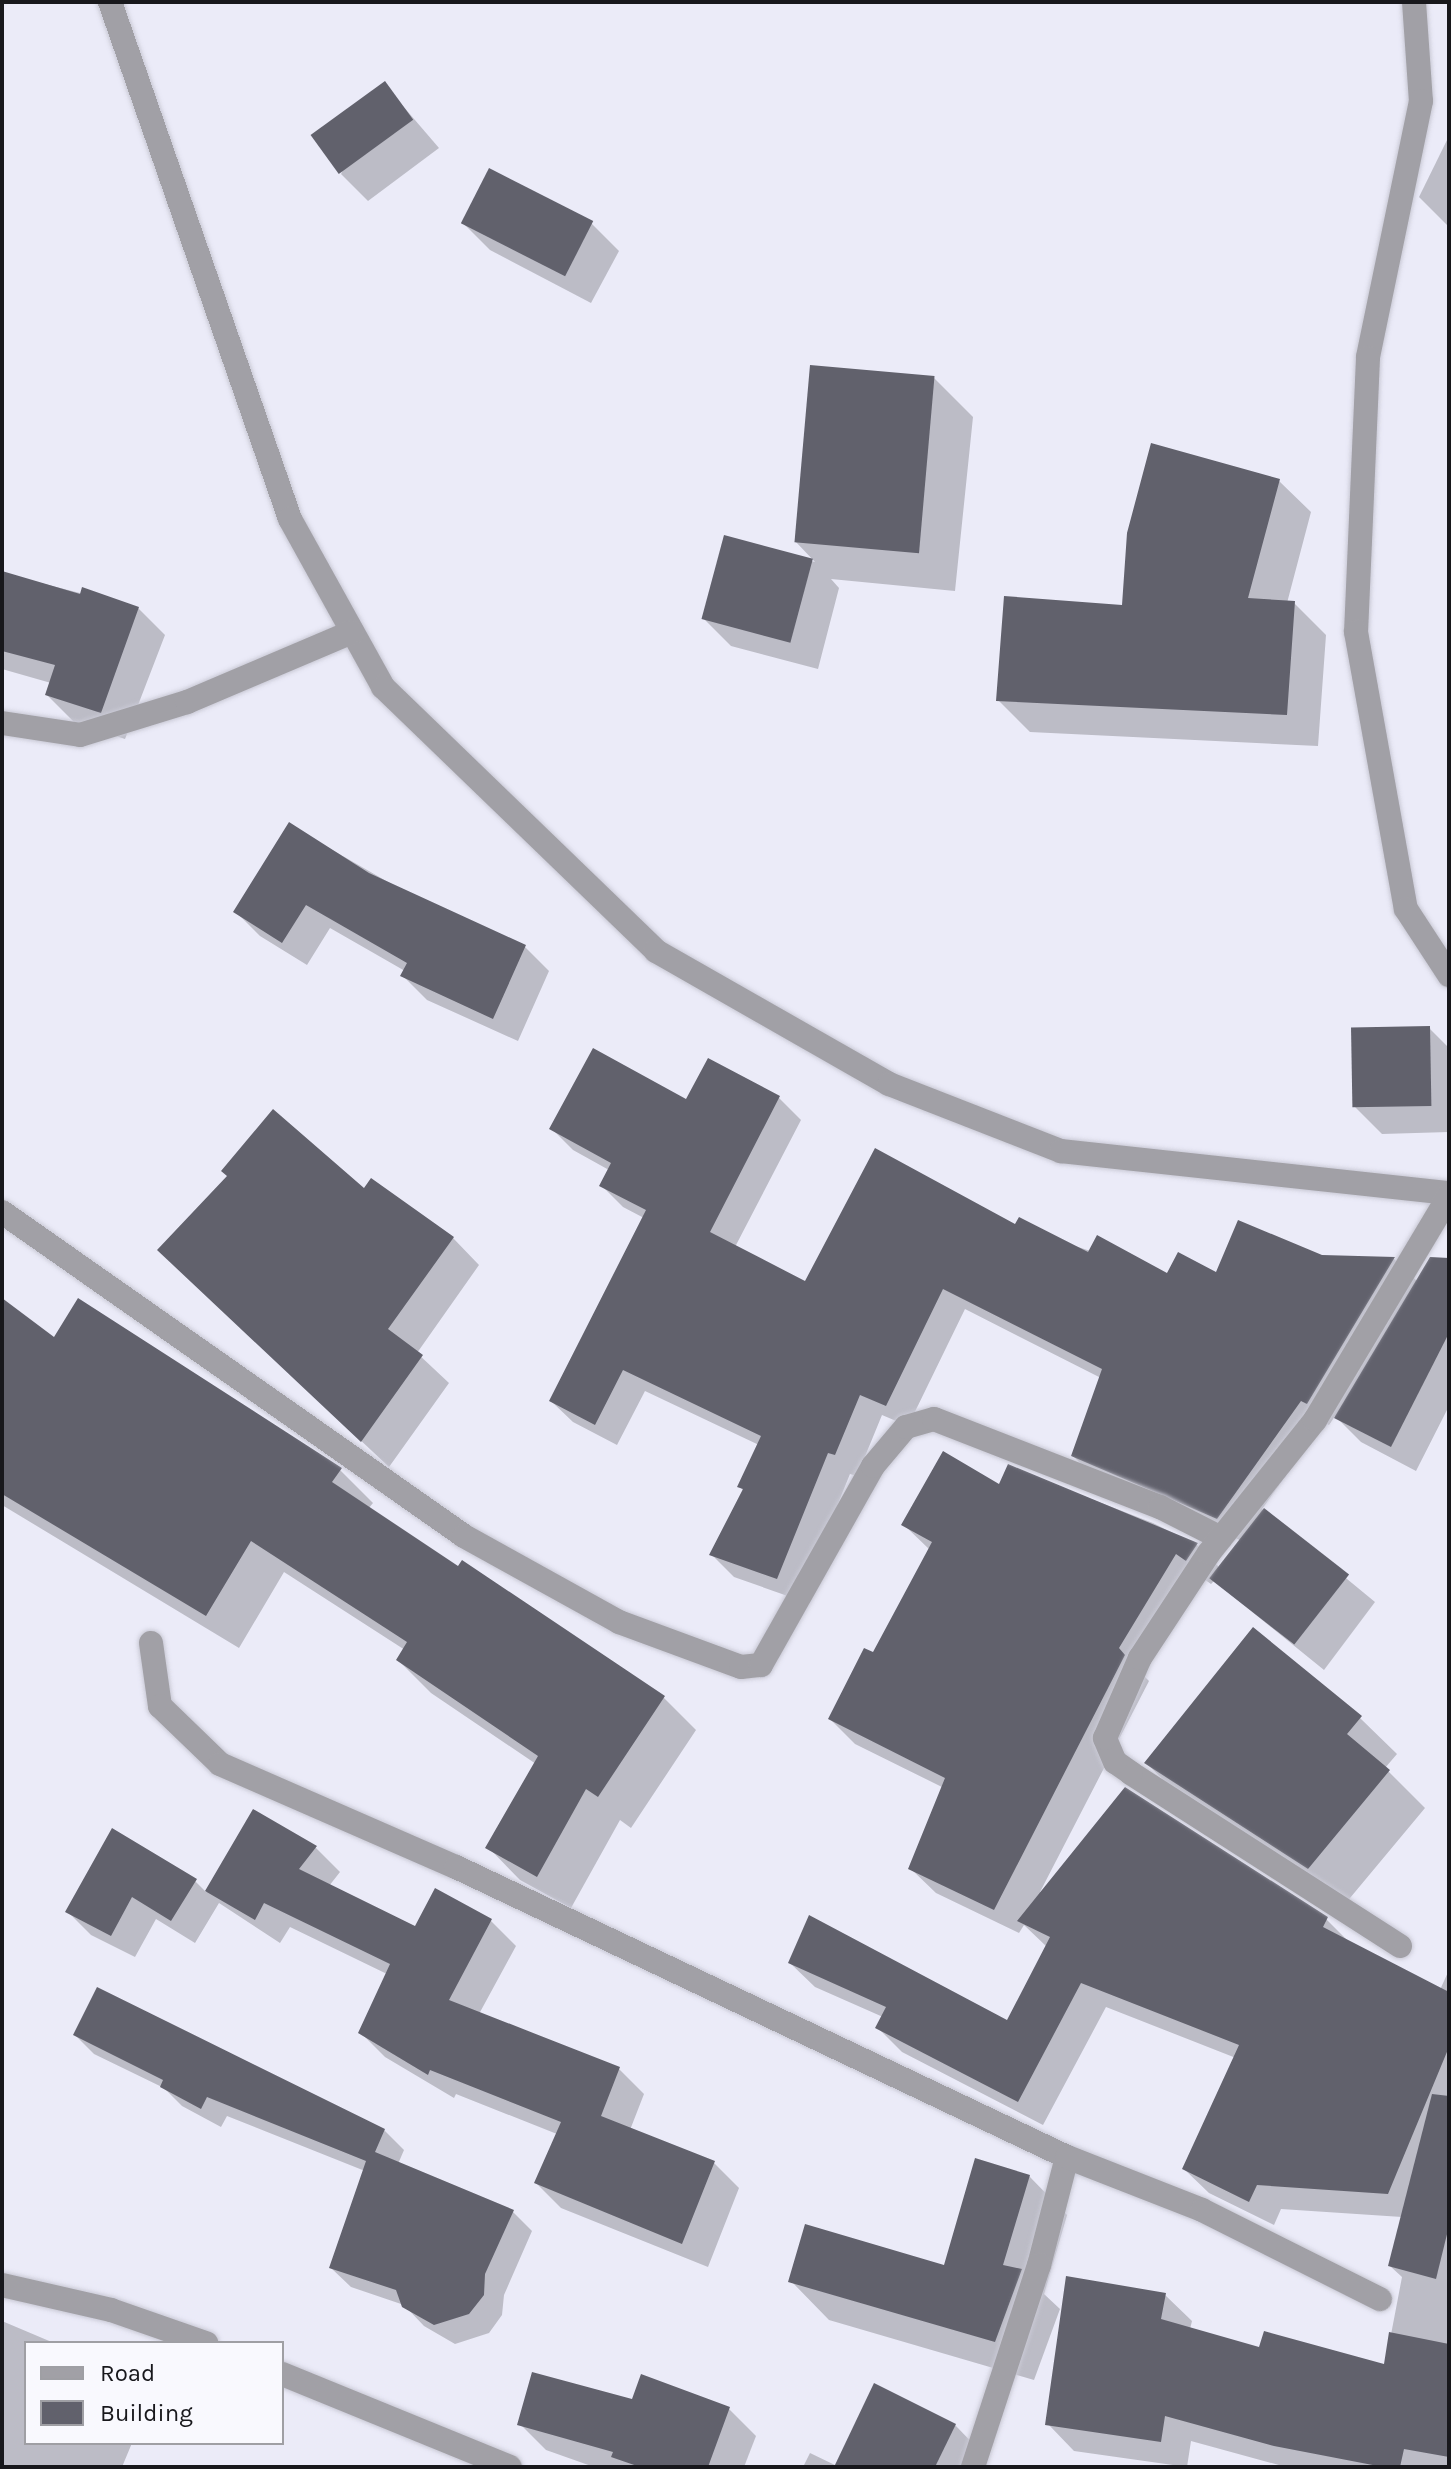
<!DOCTYPE html>
<html>
<head>
<meta charset="utf-8">
<style>
  body { margin:0 }
  #map { position:relative; width:1451px; height:2469px; overflow:hidden; background:#ebebf8; font-family:Karla,sans-serif }
  div>[style] { position:absolute }
  .shadow>* { inset:0; background:#0003 }
  .building>* { inset:0; background:#61616c; transform-origin:0 0 }
  .roads { filter:drop-shadow(0 0 2px #c9c9d5) drop-shadow(0 0 2px #c9c9d5) }
  .street>* { height:24px; margin:-12px; padding:0 12px; transform-origin:12px; border-radius:12px; background:#a1a0a6 }
  span { translate:-50% -50%; white-space:nowrap; text-align:center; line-height:1.15; -webkit-text-stroke:8px #f9f9fe; paint-order:stroke }
  .frame { position:absolute; inset:0; border:4px solid #18181c; pointer-events:none }
  .legend { position:absolute; left:24px; top:2341px; width:260px; height:104px; box-sizing:border-box; background:#f9f9fe; border:2px solid #9f9fa4; margin:0; padding:10px 14px; list-style:none; font-size:24px; color:#18181c }
  .legend li { display:flex; align-items:center; gap:16px; height:40px }
  .legend b { width:40px; border:2px solid #9f9fa4 }
</style>
</head>
<body>
<div id="map">
  <div class="shadow">
    <i style="clip-path:polygon(384px 84px,439px 148px,368px 201px,341px 174px)"></i>
    <i style="clip-path:polygon(1449px 136px,1449px 227px,1419px 197px)"></i>
    <i style="clip-path:polygon(463px 223px,592px 224px,619px 251px,591px 303px,490px 250px)"></i>
    <i style="clip-path:polygon(934px 378px,973px 417px,955px 591px,831px 579px,839px 588px,818px 669px,731px 646px,704px 619px,725px 538px,815px 562px,795px 541px)"></i>
    <i style="clip-path:polygon(1279px 481px,1311px 512px,1287px 603px,1294px 603px,1326px 635px,1318px 746px,1030px 732px,998px 700px,1124px 607px)"></i>
    <i style="clip-path:polygon(2px 573px,138px 608px,165px 635px,125px 739px,74px 722px,47px 695px,51px 683px,2px 669px)"></i>
    <i style="clip-path:polygon(289px 825px,414px 897px,525px 947px,549px 971px,518px 1041px,427px 1000px,403px 976px,405px 971px,330px 928px,307px 965px,260px 936px,236px 912px)"></i>
    <i style="clip-path:polygon(1429px 1028px,1449px 1048px,1449px 1132px,1382px 1134px,1355px 1107px)"></i>
    <i style="clip-path:polygon(779px 1098px,801px 1120px,735px 1247px,806px 1284px,1016px 1227px,1168px 1276px,1217px 1275px,1321px 1257px,1394px 1259px,1418px 1282px,1449px 1260px,1449px 1406px,1416px 1471px,1361px 1442px,1335px 1416px,1329px 1425px,1324px 1422px,1262px 1509px,1375px 1602px,1324px 1670px,1214px 1581px,1211px 1584px,1201px 1577px,1142px 1674px,1149px 1681px,1040px 1892px,1326px 1919px,1351px 1944px,1439px 1992px,1449px 1970px,1449px 2467px,1286px 2467px,1191px 2441px,1187px 2467px,1074px 2451px,1048px 2424px,1165px 2295px,1192px 2321px,1190px 2329px,1260px 2349px,1385px 2366px,1402px 2277px,1390px 2266px,1402px 2217px,1281px 2209px,1274px 2225px,1209px 2193px,1184px 2169px,1236px 2058px,1106px 2007px,1043px 2125px,902px 2052px,877px 2027px,883px 2017px,815px 1987px,790px 1963px,1007px 2022px,1047px 1947px,1024px 1925px,1019px 1933px,936px 1893px,911px 1869px,944px 1788px,855px 1744px,830px 1719px,874px 1655px,930px 1550px,903px 1524px,999px 1487px,1009px 1467px,1153px 1523px,1197px 1545px,1220px 1568px,1242px 1541px,1095px 1478px,1073px 1456px,1101px 1378px,965px 1309px,908px 1426px,882px 1415px,857px 1476px,850px 1474px,799px 1600px,734px 1577px,712px 1555px,744px 1491px,739px 1486px,759px 1445px,645px 1391px,617px 1445px,573px 1422px,551px 1401px,644px 1218px,623px 1207px,601px 1185px,609px 1170px,573px 1150px,551px 1128px,687px 1102px)"></i>
    <i style="clip-path:polygon(364px 1191px,453px 1238px,479px 1265px,417px 1353px,449px 1383px,389px 1467px,187px 1277px)"></i>
    <i style="clip-path:polygon(2px 1301px,55px 1339px,340px 1470px,373px 1503px,368px 1509px,664px 1698px,696px 1730px,631px 1828px,620px 1820px,571px 1908px,520px 1880px,488px 1847px,536px 1764px,431px 1693px,398px 1660px,405px 1650px,284px 1572px,239px 1648px,2px 1505px)"></i>
    <i style="clip-path:polygon(1360px 1718px,1397px 1754px,1385px 1768px,1425px 1808px,1345px 1904px,1183px 1799px,1146px 1763px)"></i>
    <i style="clip-path:polygon(315px 1847px,340px 1872px,329px 1886px,416px 1928px,491px 1921px,516px 1946px,479px 2014px,619px 2069px,644px 2094px,630px 2130px,714px 2163px,739px 2188px,708px 2267px,561px 2208px,536px 2183px,557px 2134px,456px 2094px,454px 2098px,385px 2057px,360px 2032px,387px 1974px,290px 1927px,280px 1943px,219px 1903px,195px 1943px,156px 1919px,135px 1957px,91px 1935px,68px 1912px,195px 1881px,206px 1892px)"></i>
    <i style="clip-path:polygon(75px 2035px,384px 2130px,404px 2150px,398px 2164px,512px 2211px,532px 2231px,504px 2295px,502px 2315px,489px 2333px,455px 2344px,424px 2326px,404px 2305px,351px 2287px,331px 2268px,365px 2171px,227px 2116px,221px 2127px,182px 2106px,164px 2088px,94px 2054px)"></i>
    <i style="clip-path:polygon(1029px 2176px,1067px 2215px,1044px 2294px,1060px 2309px,1034px 2380px,829px 2320px,791px 2281px,946px 2267px)"></i>
    <i style="clip-path:polygon(2px 2321px,54px 2343px,26px 2343px,26px 2443px,132px 2443px,122px 2467px,2px 2467px)"></i>
    <i style="clip-path:polygon(633px 2402px,729px 2409px,756px 2436px,744px 2467px,594px 2467px,546px 2450px,519px 2423px)"></i>
    <i style="clip-path:polygon(955px 2425px,986px 2457px,982px 2467px,803px 2467px,810px 2453px,837px 2466px)"></i>
  </div>
  <div class="building">
    <i style="left:385px;top:81px;width:48px;height:92px;rotate:54deg"></i>
    <i style="left:489px;top:168px;width:117px;height:62px;rotate:27deg"></i>
    <i style="left:810px;top:365px;width:125px;height:178px;rotate:5deg"></i>
    <i style="clip-path:polygon(1151px 443px,1280px 479px,1248px 598px,1295px 601px,1287px 715px,996px 701px,1004px 596px,1122px 605px,1127px 533px)"></i>
    <i style="left:724px;top:535px;width:92px;height:87px;rotate:15deg"></i>
    <i style="clip-path:polygon(2px 571px,80px 594px,82px 587px,139px 607px,101px 713px,45px 695px,55px 665px,2px 651px)"></i>
    <i style="clip-path:polygon(289px 822px,369px 873px,526px 945px,493px 1019px,400px 976px,407px 963px,306px 905px,282px 943px,233px 912px)"></i>
    <i style="left:1430px;top:1026px;width:80px;height:79px;rotate:89deg"></i>
    <i style="clip-path:polygon(593px 1048px,686px 1099px,708px 1058px,780px 1096px,710px 1232px,805px 1281px,875px 1148px,1015px 1224px,1019px 1217px,1088px 1252px,1097px 1235px,1167px 1273px,1178px 1252px,1216px 1272px,1238px 1220px,1322px 1255px,1395px 1257px,1307px 1404px,1301px 1401px,1217px 1519px,1071px 1456px,1102px 1369px,943px 1289px,886px 1406px,860px 1395px,835px 1455px,828px 1453px,777px 1579px,709px 1555px,743px 1489px,737px 1487px,761px 1436px,623px 1370px,595px 1425px,549px 1401px,646px 1210px,599px 1186px,611px 1163px,549px 1129px)"></i>
    <i style="clip-path:polygon(273px 1109px,364px 1188px,371px 1178px,454px 1237px,388px 1329px,423px 1355px,361px 1442px,157px 1250px,227px 1176px,221px 1171px)"></i>
    <i style="clip-path:polygon(1430px 1257px,1449px 1258px,1449px 1333px,1391px 1447px,1334px 1418px)"></i>
    <i style="clip-path:polygon(2px 1298px,54px 1337px,78px 1298px,342px 1468px,332px 1482px,458px 1566px,462px 1560px,665px 1696px,598px 1797px,586px 1789px,537px 1877px,485px 1848px,538px 1756px,396px 1660px,407px 1642px,251px 1541px,206px 1616px,2px 1494px)"></i>
    <i style="clip-path:polygon(943px 1451px,999px 1484px,1008px 1464px,1198px 1543px,1186px 1561px,1176px 1554px,1119px 1648px,1125px 1655px,994px 1910px,908px 1869px,945px 1778px,828px 1719px,864px 1648px,873px 1652px,932px 1542px,901px 1525px)"></i>
    <i style="left:1264px;top:1508px;width:108px;height:89px;rotate:38deg"></i>
    <i style="clip-path:polygon(1253px 1627px,1362px 1716px,1347px 1734px,1390px 1770px,1308px 1869px,1144px 1763px)"></i>
    <i style="clip-path:polygon(1125px 1787px,1328px 1917px,1323px 1927px,1449px 1992px,1449px 2047px,1388px 2194px,1257px 2185px,1249px 2202px,1182px 2169px,1239px 2045px,1081px 1983px,1018px 2102px,875px 2028px,886px 2007px,788px 1963px,809px 1915px,1007px 2020px,1050px 1937px,1017px 1921px)"></i>
    <i style="clip-path:polygon(253px 1809px,317px 1846px,299px 1869px,415px 1926px,435px 1888px,492px 1919px,449px 2000px,620px 2067px,601px 2116px,715px 2161px,682px 2244px,534px 2183px,561px 2122px,430px 2070px,428px 2075px,358px 2033px,390px 1964px,264px 1903px,255px 1920px,205px 1891px)"></i>
    <i style="clip-path:polygon(112px 1828px,197px 1879px,171px 1921px,132px 1897px,111px 1936px,65px 1912px)"></i>
    <i style="clip-path:polygon(97px 1987px,385px 2129px,375px 2152px,514px 2210px,485px 2274px,484px 2295px,469px 2314px,434px 2325px,402px 2307px,396px 2290px,329px 2268px,366px 2161px,207px 2097px,201px 2109px,160px 2087px,163px 2080px,73px 2035px)"></i>
    <i style="clip-path:polygon(1432px 2094px,1449px 2096px,1449px 2226px,1436px 2279px,1388px 2266px)"></i>
    <i style="clip-path:polygon(975px 2158px,1030px 2175px,1003px 2265px,1022px 2269px,995px 2342px,788px 2282px,805px 2224px,944px 2265px)"></i>
    <i style="clip-path:polygon(1066px 2276px,1166px 2293px,1161px 2319px,1259px 2347px,1264px 2331px,1384px 2364px,1389px 2332px,1449px 2344px,1449px 2457px,1404px 2449px,1400px 2467px,1383px 2467px,1274px 2446px,1165px 2416px,1161px 2442px,1045px 2425px)"></i>
    <i style="clip-path:polygon(532px 2372px,632px 2399px,641px 2374px,730px 2407px,708px 2467px,640px 2467px,611px 2457px,613px 2452px,517px 2425px)"></i>
    <i style="clip-path:polygon(874px 2383px,956px 2424px,935px 2467px,834px 2467px)"></i>
  </div>
  <div class="roads">
    <div class="street">
      <i style="left:110px;top:2px;width:547px;rotate:70.8deg"></i>
      <i style="left:290px;top:519px;width:192px;rotate:61deg"></i>
      <i style="left:383px;top:687px;width:380px;rotate:44deg"></i>
      <i style="left:656px;top:951px;width:268px;rotate:29.7deg"></i>
      <i style="left:889px;top:1084px;width:185px;rotate:21.3deg"></i>
      <i style="left:1061px;top:1151px;width:390px;rotate:6.2deg"></i>
      <i style="left:1414px;top:2px;width:99px;rotate:86deg"></i>
      <i style="left:1421px;top:101px;width:262px;rotate:101.7deg"></i>
      <i style="left:1368px;top:358px;width:274px;rotate:92.5deg"></i>
      <i style="left:1356px;top:632px;width:281px;rotate:79.8deg"></i>
      <i style="left:1406px;top:909px;width:79px;rotate:56.9deg"></i>
      <i style="left:2px;top:723px;width:79px;rotate:8.7deg"></i>
      <i style="left:80px;top:735px;width:112px;rotate:-17.1deg"></i>
      <i style="left:187px;top:702px;width:179px;rotate:-23deg"></i>
      <i style="left:2px;top:1212px;width:564px;rotate:35.04deg"></i>
      <i style="left:464px;top:1536px;width:177px;rotate:29deg"></i>
      <i style="left:619px;top:1622px;width:130px;rotate:20.2deg"></i>
      <i style="left:741px;top:1667px;width:20px;rotate:-6deg"></i>
      <i style="left:761px;top:1665px;width:228px;rotate:-60.6deg"></i>
      <i style="left:873px;top:1466px;width:51px;rotate:-49.8deg"></i>
      <i style="left:906px;top:1427px;width:29px;rotate:-16deg"></i>
      <i style="left:934px;top:1419px;width:243px;rotate:21.3deg"></i>
      <i style="left:1160px;top:1507px;width:68px;rotate:26.9deg"></i>
      <i style="left:151px;top:1643px;width:64px;rotate:81.9deg"></i>
      <i style="left:160px;top:1706px;width:83px;rotate:44deg"></i>
      <i style="left:220px;top:1764px;width:257px;rotate:23.6deg"></i>
      <i style="left:456px;top:1867px;width:676px;rotate:25.39deg"></i>
      <i style="left:1067px;top:2157px;width:112px;rotate:104.5deg"></i>
      <i style="left:1039px;top:2265px;width:213px;rotate:108.1deg"></i>
      <i style="left:1400px;top:1946px;width:320px;rotate:-147.3deg"></i>
      <i style="left:1131px;top:1773px;width:19px;rotate:-145deg"></i>
      <i style="left:1115px;top:1762px;width:26px;rotate:-113deg"></i>
      <i style="left:1105px;top:1738px;width:87px;rotate:-66.4deg"></i>
      <i style="left:1140px;top:1658px;width:126px;rotate:-56.7deg"></i>
      <i style="left:1209px;top:1553px;width:170px;rotate:-51.4deg"></i>
      <i style="left:1315px;top:1420px;width:261px;rotate:-59.1deg"></i>
      <i style="left:1067px;top:2157px;width:145px;rotate:21.4deg"></i>
      <i style="left:1202px;top:2210px;width:199px;rotate:26.6deg"></i>
      <i style="left:2px;top:2285px;width:112px;rotate:12.9deg"></i>
      <i style="left:111px;top:2310px;width:101px;rotate:19.2deg"></i>
      <i style="left:282px;top:2374px;width:246px;rotate:22.2deg"></i>
    </div>
  </div>
  <div class="frame"></div>
  <ul class="legend">
  <li><b style="height:10px;background:#a1a0a6"></b>Road</li>
  <li><b style="height:22px;background:#61616c"></b>Building</li>
  </ul>
</div>
</body>
</html>
